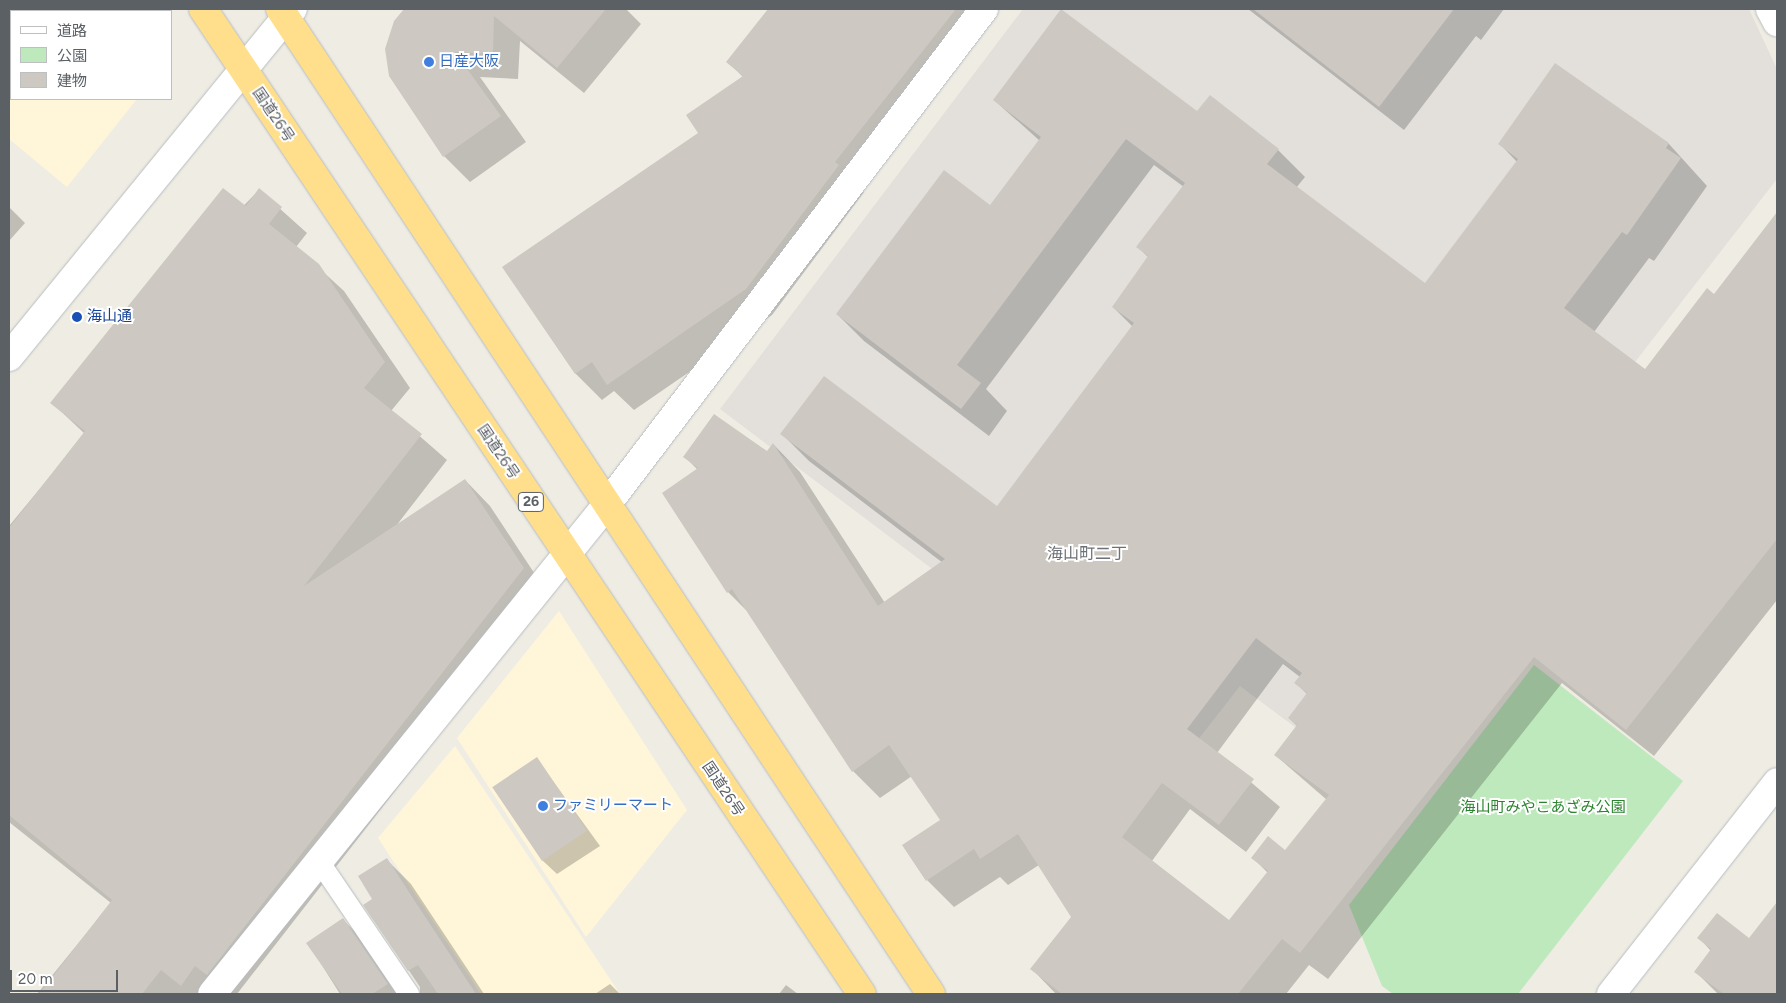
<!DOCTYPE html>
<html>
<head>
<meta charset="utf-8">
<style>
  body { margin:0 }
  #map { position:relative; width:1786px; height:1003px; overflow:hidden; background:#efede3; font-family:Figtree,"Noto Sans JP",sans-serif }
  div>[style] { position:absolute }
  .commercial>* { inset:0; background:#fff5d9 }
  .industrial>* { inset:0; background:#e3e0db }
  .green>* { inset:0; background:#bee9bd }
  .shadow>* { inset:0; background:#0003 }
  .building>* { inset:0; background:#cdc9c2; transform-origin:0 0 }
  .roads { filter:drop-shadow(0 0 1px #b8bcc1) drop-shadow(0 0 1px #b8bcc1) }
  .lane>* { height:20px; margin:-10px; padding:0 10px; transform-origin:10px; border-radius:10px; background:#fff }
  .street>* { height:28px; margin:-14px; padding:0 14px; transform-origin:14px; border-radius:14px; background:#fff }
  .secondary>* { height:28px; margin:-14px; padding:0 14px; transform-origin:14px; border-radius:14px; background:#fff }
  .highway>* { height:28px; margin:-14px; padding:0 14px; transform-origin:14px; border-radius:14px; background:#ffdf8b }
  .dots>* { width:14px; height:14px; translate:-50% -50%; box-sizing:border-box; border:2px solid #fff; border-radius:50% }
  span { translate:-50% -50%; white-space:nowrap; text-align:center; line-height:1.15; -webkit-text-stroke:4px #fff; paint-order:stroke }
  .shield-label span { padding:1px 4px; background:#fff; border:1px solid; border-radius:4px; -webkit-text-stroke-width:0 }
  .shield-label { font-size:14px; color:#5b6065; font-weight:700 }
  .shop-label { font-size:15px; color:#366cbe }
  .left { translate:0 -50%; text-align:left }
  .street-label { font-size:15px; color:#5b6065 }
  .transit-label { font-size:15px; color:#164399 }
  .park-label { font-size:15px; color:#2c832f }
  .neighbourhood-label { font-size:16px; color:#6c7277 }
  .frame { position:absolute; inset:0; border:10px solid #5b6065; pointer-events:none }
  .legend { position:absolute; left:10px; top:10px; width:162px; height:90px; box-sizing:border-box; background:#fff; border:1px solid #bdbfc1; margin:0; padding:6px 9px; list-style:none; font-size:15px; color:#5b6065 }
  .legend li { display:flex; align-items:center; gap:10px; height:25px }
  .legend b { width:25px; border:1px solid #bdbfc1 }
  .scale { position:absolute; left:10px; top:970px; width:108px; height:22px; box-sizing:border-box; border:2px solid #5b6065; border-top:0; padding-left:6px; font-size:15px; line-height:18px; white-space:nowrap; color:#5b6065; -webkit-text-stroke:4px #fff; paint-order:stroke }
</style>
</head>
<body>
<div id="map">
  <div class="commercial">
    <i style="clip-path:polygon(9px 9px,157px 11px,11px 11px,11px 99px,137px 99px,67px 187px,9px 139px)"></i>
    <i style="clip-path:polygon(559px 611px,687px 810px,586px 937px,457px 738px)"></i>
    <i style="clip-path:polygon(455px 746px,620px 994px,481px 994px,378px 838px)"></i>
  </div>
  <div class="industrial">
    <i style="clip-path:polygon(1023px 9px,1749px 9px,1777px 69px,1777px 179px,1331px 754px,1240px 686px,1172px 773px,1147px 731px,720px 409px)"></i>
  </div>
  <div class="green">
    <i style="clip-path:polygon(1534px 665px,1683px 781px,1518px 994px,1393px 994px,1382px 986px,1349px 905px)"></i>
  </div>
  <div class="shadow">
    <i style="clip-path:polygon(406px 9px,626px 9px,641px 24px,584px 93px,520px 41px,518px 79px,480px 77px,526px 142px,470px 182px,444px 156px,395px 22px)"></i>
    <i style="clip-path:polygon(770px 9px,992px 9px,971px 34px,977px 40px,860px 189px,864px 192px,772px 315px,634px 410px,614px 391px,602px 400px,576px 374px,504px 267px,700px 133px,743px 77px,728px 62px)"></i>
    <i style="clip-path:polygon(1248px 9px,1504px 9px,1481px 40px,1476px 36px,1404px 130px)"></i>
    <i style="clip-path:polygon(evenodd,1555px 65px,1669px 144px,1707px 186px,1654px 261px,1649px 258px,1594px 332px,1646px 371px,1714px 295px,1766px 228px,1777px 237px,1777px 600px,1654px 756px,1562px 683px,1328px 979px,1309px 965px,1286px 994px,1056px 994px,1032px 969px,1072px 917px,1039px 865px,1008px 885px,1000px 877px,954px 907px,927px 880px,942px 820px,912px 776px,880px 798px,853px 771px,750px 614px,728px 592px,698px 470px,685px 457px,768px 453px,774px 445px,800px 472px,885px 603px,943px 563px,809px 461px,782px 434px,997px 508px,1133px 327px,1113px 307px,1149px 258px,1138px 247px,1184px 187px,1154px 165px,986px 389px,1007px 411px,989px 436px,864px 341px,837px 314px,990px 206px,1040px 141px,994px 100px,1198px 113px,1278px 150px,1305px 177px,1296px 188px,1425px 285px,1517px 162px,1500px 144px,1555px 65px,1283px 664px,1300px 677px,1296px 683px,1307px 694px,1289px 718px,1297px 726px,1275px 755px,1327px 800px,1286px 852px,1253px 858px,1268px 873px,1229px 922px,1152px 861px,1190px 809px,1246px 852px,1280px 807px,1217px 753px,1283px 664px)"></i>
    <i style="clip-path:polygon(259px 190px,307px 233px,296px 247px,344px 291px,410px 388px,391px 411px,447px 460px,396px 526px,465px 480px,490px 506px,548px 594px,237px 994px,37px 994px,111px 903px,9px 822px,9px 526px,85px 434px,52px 403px)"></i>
    <i style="clip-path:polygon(9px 207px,25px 223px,9px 241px)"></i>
    <i style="clip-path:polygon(537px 759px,600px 846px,557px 874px,542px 860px)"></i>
    <i style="clip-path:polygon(386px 859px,411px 884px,484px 994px,420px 994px,420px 987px,365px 905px,374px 899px)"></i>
    <i style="clip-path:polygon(1777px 904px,1777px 994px,1718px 994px,1695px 971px,1711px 951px,1699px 938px,1749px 940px)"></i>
    <i style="clip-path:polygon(343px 920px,368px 944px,402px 994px,340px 994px,308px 943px)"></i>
    <i style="clip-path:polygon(610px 984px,620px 994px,595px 994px)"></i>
    <i style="clip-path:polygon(786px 985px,798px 994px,779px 994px)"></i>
  </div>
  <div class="building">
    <i style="clip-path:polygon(404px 9px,606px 9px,557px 68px,494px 16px,493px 54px,455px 52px,501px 116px,443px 157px,389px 76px,385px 49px,394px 21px)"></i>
    <i style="clip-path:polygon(768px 9px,956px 9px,835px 162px,839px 165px,746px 289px,607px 385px,592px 362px,575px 374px,502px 267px,698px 133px,686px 115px,743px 76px,726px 62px)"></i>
    <i style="clip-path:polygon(evenodd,1061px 9px,1197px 111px,1210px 95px,1279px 149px,1267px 164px,1425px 283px,1518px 159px,1498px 144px,1555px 63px,1669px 143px,1666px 148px,1681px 158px,1627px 235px,1622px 232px,1564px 308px,1645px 369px,1707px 288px,1714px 294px,1777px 212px,1777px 539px,1626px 730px,1534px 657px,1300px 953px,1282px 939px,1238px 994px,1062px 994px,1030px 969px,1071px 917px,1018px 834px,980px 859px,974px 849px,926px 881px,902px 845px,940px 820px,889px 745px,852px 772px,732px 589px,727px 593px,662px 493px,698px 468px,683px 457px,714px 414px,767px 451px,773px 443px,878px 606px,945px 559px,780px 434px,824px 376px,997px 506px,1134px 323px,1112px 307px,1148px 256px,1136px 247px,1185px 183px,1126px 139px,957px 365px,981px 383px,961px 409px,836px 314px,944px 170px,990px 205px,1041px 137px,993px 100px,1061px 9px,1256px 638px,1302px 673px,1294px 683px,1307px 693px,1288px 718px,1297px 725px,1274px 755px,1329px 795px,1285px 850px,1268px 836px,1251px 858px,1268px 871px,1229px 920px,1122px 837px,1162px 783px,1219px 825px,1254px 779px,1187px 729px,1256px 638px)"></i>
    <i style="clip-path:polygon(1253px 9px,1454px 9px,1379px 107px)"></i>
    <i style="clip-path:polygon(223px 188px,246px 206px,259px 188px,282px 207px,269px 224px,319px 264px,385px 362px,364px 388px,422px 434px,304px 586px,465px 479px,524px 568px,207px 975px,195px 966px,181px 986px,161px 970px,142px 994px,39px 994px,112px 900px,9px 815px,9px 528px,85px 431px,50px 403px)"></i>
    <i style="left:537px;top:757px;width:89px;height:54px;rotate:56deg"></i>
    <i style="clip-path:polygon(387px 858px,416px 903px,476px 994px,438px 994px,418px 965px,408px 971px,363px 905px,372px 899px,358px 876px)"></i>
    <i style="clip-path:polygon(1777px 902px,1777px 994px,1724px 994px,1694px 972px,1711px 949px,1697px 938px,1717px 913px,1749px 938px)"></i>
    <i style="clip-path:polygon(343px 918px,388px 984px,372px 994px,342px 994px,306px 943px)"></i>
  </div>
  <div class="roads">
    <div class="lane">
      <i style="left:319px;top:861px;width:161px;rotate:55.9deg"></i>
    </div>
    <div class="street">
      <i style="left:1770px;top:9px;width:15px;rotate:62deg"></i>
      <i style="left:212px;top:994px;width:626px;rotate:-51.1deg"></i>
      <i style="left:605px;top:507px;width:626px;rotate:-52.73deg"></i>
    </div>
    <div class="secondary">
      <i style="left:9px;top:357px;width:449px;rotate:-50.8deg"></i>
      <i style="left:1611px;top:994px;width:269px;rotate:-51.9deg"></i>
    </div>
    <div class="highway">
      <i style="left:203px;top:9px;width:1185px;rotate:56.22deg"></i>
      <i style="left:280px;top:9px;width:1181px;rotate:56.54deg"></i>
    </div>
  </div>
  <div class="dots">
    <i style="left:429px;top:62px;background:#3f7fe0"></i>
    <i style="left:77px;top:317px;background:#1a4fb4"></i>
    <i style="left:543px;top:806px;background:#3f7fe0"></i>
  </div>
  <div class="shield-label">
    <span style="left:531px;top:502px">26</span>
  </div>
  <div class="shop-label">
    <span class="left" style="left:439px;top:62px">日産大阪</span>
    <span class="left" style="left:553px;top:806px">ファミリーマート</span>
  </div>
  <div class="street-label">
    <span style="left:273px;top:115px;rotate:56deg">国道26号</span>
    <span style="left:498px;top:452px;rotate:56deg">国道26号</span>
    <span style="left:723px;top:789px;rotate:56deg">国道26号</span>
  </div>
  <div class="transit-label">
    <span class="left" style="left:87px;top:317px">海山通</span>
  </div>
  <div class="park-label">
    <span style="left:1543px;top:808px">海山町みやこあざみ公園</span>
  </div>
  <div class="neighbourhood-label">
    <span style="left:1087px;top:554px">海山町二丁</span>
  </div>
  <div class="frame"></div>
  <ul class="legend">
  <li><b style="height:6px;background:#fff"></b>道路</li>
  <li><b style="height:14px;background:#bee9bd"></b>公園</li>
  <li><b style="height:14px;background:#cdc9c2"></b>建物</li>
  </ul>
  <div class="scale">20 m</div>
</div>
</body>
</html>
